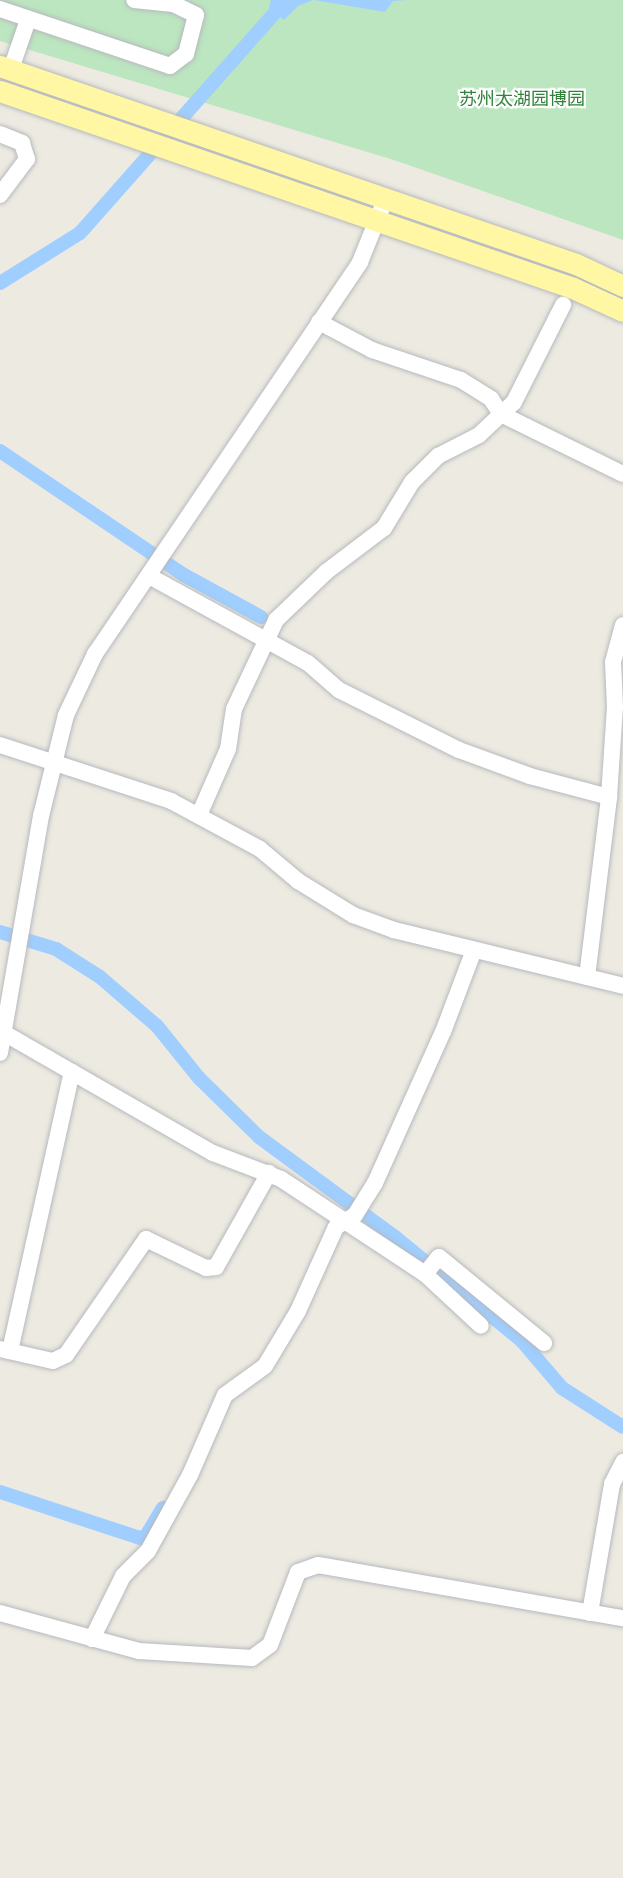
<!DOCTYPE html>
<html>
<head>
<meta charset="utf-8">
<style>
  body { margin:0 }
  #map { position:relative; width:623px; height:1878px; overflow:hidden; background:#edebe1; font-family:Cabin,"Noto Sans SC",sans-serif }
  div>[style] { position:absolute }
  .green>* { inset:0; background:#bce6bf }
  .water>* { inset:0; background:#9fceff }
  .canal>* { height:14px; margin:-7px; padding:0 7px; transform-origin:7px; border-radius:7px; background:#9fceff }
  .roads { filter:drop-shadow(0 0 2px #b7b9be) drop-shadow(0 0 2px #b7b9be) }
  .minor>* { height:16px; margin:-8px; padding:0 8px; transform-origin:8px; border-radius:8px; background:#fff }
  .major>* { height:21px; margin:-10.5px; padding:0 10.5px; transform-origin:10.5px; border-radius:10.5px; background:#fff7a4 }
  span { translate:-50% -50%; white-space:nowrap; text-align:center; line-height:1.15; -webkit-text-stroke:4.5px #fff; paint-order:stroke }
  .park-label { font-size:18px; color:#31823b }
</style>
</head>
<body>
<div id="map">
  <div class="green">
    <i style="clip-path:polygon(0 0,623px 0,623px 240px,394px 160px,0 41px)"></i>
  </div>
  <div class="water">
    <i style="clip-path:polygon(271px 0,313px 0,298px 6px,284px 20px,269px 7px)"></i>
    <i style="clip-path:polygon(314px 0,407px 0,393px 1px,385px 12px)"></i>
  </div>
  <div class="canal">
    <i style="left:0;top:283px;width:94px;rotate:-32deg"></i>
    <i style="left:80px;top:233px;width:310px;rotate:-48.5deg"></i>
    <i style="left:0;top:451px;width:222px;rotate:34deg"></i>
    <i style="left:184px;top:575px;width:88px;rotate:28.6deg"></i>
    <i style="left:0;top:932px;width:59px;rotate:16.9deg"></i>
    <i style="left:56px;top:949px;width:52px;rotate:32.5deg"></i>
    <i style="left:100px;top:977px;width:75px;rotate:40.7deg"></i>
    <i style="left:157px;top:1026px;width:67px;rotate:51.1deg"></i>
    <i style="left:199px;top:1078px;width:84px;rotate:44.5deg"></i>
    <i style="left:259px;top:1137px;width:169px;rotate:36.3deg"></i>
    <i style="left:395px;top:1237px;width:163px;rotate:39.3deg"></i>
    <i style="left:521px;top:1340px;width:63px;rotate:49.5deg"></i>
    <i style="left:562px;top:1388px;width:72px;rotate:32.6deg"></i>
    <i style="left:0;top:1492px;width:147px;rotate:18.2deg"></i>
    <i style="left:140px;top:1538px;width:6px;rotate:-18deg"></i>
    <i style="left:146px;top:1536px;width:33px;rotate:-59deg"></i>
  </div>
  <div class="roads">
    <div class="minor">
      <i style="left:0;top:9px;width:179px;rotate:18.5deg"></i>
      <i style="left:170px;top:66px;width:20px;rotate:-37deg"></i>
      <i style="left:186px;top:54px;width:40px;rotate:-75.6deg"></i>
      <i style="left:196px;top:15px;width:25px;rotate:-154deg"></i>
      <i style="left:173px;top:4px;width:39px;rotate:-174deg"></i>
      <i style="left:11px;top:69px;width:52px;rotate:-70.9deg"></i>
      <i style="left:0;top:134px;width:24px;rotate:22deg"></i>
      <i style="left:22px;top:143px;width:17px;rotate:73deg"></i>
      <i style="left:27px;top:159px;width:45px;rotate:126.9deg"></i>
      <i style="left:319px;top:322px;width:60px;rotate:27.8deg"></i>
      <i style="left:372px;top:350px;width:94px;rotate:18.6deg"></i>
      <i style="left:461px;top:380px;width:36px;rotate:32deg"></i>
      <i style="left:491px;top:399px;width:18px;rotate:56deg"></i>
      <i style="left:501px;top:414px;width:136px;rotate:26.2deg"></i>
      <i style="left:149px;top:576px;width:181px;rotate:28.7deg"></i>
      <i style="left:308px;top:663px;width:41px;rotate:41.1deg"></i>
      <i style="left:339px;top:690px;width:134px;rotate:26.6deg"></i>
      <i style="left:459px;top:750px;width:76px;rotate:20.1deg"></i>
      <i style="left:530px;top:776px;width:82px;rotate:14.9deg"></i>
      <i style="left:0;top:745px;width:180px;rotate:18.1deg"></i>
      <i style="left:171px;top:801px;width:101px;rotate:28.3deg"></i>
      <i style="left:260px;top:849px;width:50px;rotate:40.1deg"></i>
      <i style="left:298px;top:881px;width:65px;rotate:31.7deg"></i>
      <i style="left:353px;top:915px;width:44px;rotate:20.1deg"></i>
      <i style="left:394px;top:930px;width:236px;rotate:13.7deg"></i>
      <i style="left:199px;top:815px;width:72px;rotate:-66.3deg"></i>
      <i style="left:228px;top:749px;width:40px;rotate:-81.5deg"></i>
      <i style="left:234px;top:709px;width:98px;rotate:-64.7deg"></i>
      <i style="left:276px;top:620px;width:69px;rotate:-43.8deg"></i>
      <i style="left:326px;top:572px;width:73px;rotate:-37.2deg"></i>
      <i style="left:384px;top:528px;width:54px;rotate:-58.7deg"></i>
      <i style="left:412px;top:482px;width:37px;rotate:-45deg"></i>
      <i style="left:438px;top:456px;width:46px;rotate:-27.1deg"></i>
      <i style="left:479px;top:435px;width:48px;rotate:-43.3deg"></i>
      <i style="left:514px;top:402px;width:109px;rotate:-63.2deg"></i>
      <i style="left:587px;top:977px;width:181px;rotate:-83deg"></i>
      <i style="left:609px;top:797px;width:90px;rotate:-86.2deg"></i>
      <i style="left:615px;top:707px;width:45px;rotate:-92.5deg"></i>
      <i style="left:613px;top:662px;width:38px;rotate:-75deg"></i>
      <i style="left:4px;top:1033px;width:241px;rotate:29.9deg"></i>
      <i style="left:213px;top:1153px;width:73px;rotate:20.9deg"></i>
      <i style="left:281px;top:1179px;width:173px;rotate:33.4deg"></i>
      <i style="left:425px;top:1274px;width:76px;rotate:42.9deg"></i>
      <i style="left:0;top:1053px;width:241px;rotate:-80.2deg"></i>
      <i style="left:41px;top:816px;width:104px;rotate:-76.1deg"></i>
      <i style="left:66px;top:715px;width:68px;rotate:-64.6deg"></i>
      <i style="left:95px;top:654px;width:473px;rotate:-55.9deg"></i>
      <i style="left:360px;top:262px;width:69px;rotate:-67.9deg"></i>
      <i style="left:425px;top:1274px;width:22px;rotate:-51deg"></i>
      <i style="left:439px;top:1257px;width:136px;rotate:39.3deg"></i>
      <i style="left:0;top:1349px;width:54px;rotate:12.8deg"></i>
      <i style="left:53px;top:1361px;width:14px;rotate:-25deg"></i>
      <i style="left:66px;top:1355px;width:141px;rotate:-55.4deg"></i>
      <i style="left:146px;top:1239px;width:67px;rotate:25.8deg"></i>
      <i style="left:206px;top:1268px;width:10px;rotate:-6deg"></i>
      <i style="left:216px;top:1267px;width:108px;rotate:-60.6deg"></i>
      <i style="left:10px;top:1351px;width:286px;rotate:-77.5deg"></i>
      <i style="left:0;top:1613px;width:144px;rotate:15.3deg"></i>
      <i style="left:139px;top:1651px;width:113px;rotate:3.5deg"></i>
      <i style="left:252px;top:1658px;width:22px;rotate:-36deg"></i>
      <i style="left:270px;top:1645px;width:78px;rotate:-69deg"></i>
      <i style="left:298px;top:1572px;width:21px;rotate:-19deg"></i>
      <i style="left:318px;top:1565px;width:310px;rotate:9.9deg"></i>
      <i style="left:590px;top:1613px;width:131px;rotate:-80.3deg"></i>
      <i style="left:612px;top:1484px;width:25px;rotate:-63deg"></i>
      <i style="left:92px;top:1639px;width:70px;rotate:-63.8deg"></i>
      <i style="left:123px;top:1576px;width:35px;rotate:-45deg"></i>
      <i style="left:148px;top:1551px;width:87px;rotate:-61.1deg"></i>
      <i style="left:190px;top:1475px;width:87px;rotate:-66.4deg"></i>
      <i style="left:225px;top:1395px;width:49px;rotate:-35.9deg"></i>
      <i style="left:265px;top:1366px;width:64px;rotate:-59deg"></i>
      <i style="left:298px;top:1311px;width:92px;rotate:-65.7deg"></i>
      <i style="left:336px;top:1227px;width:22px;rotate:-32deg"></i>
      <i style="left:355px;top:1215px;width:38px;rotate:-58deg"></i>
      <i style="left:375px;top:1183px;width:166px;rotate:-65.8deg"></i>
      <i style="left:443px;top:1032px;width:88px;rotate:-69.3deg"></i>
    </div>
    <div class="major">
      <i style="left:0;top:66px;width:609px;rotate:18.97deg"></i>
      <i style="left:576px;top:264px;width:52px;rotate:25.1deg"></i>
      <i style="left:0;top:91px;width:606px;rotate:18.97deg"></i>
      <i style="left:573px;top:288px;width:55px;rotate:24.7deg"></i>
    </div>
  </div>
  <div class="park-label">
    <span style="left:522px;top:99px">苏州太湖园博园</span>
  </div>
</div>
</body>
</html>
